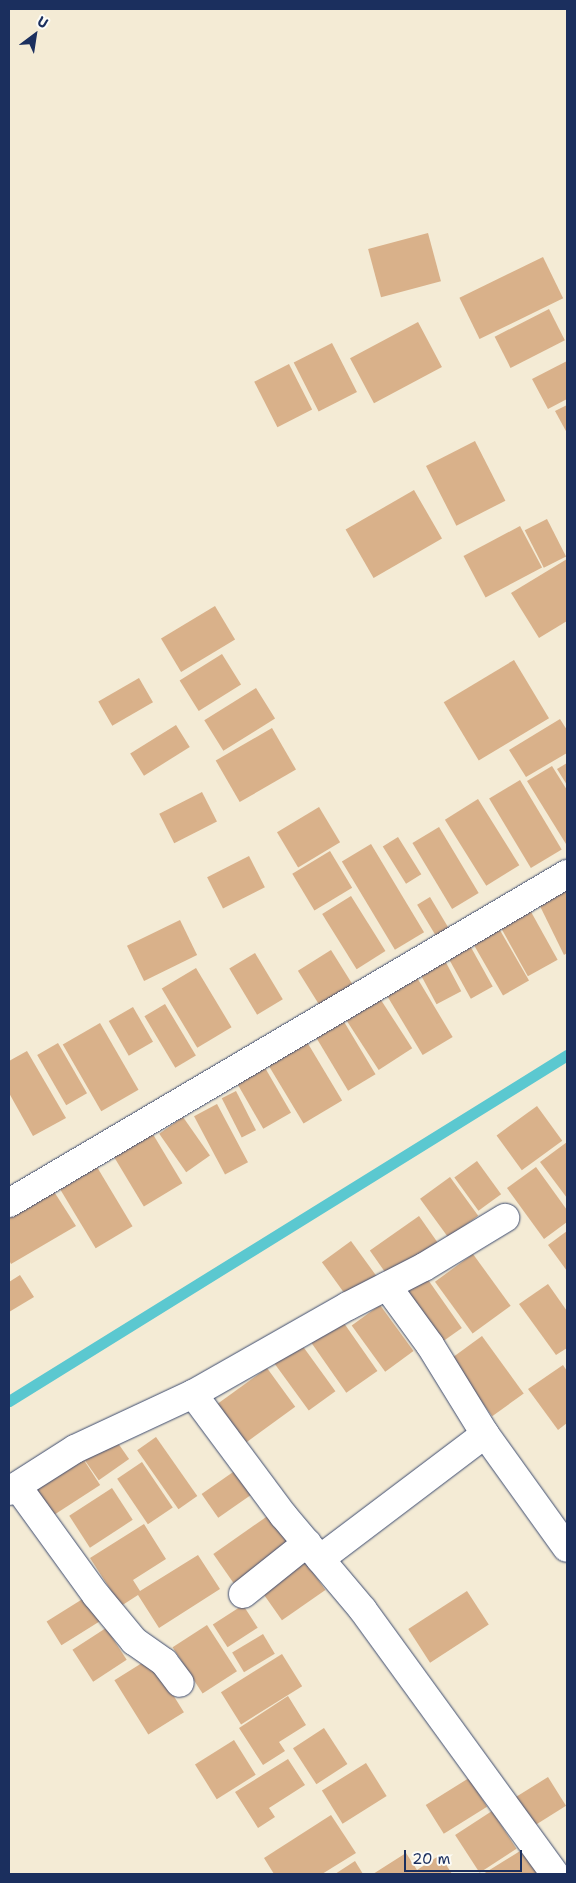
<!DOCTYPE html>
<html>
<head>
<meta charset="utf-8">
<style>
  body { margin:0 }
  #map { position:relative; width:576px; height:1883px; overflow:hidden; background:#f4ebd5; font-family:"Shantell Sans",sans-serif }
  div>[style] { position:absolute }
  .stream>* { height:11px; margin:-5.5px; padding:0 5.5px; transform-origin:5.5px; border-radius:5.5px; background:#5bc8d0 }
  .building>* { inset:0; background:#d9b18a; transform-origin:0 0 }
  .roads { filter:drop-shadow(0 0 1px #3c4b70) drop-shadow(0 0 1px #3c4b70) }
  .minor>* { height:28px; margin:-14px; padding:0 14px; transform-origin:14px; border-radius:14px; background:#fff }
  span { translate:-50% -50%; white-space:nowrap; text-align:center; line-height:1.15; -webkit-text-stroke:4px #fdfcf7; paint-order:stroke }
  .frame { position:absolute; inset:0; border:10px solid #1b2f5e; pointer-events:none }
  .north { position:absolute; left:10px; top:10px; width:50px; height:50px; -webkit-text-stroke:4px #fdfcf7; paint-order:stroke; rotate:31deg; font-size:14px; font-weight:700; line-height:20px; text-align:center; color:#1b2f5e }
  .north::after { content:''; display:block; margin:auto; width:18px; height:22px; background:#1b2f5e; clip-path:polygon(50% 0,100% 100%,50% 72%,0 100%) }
  .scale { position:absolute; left:404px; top:1850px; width:118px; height:22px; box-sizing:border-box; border:2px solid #1b2f5e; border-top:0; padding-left:6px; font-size:15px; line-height:18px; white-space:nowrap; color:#1b2f5e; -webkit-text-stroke:4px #fdfcf7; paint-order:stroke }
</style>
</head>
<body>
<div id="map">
  <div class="stream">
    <i style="left:9px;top:1401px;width:657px;rotate:-31.8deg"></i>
  </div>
  <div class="building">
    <i style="left:428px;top:233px;width:50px;height:62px;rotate:75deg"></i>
    <i style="left:543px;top:257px;width:46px;height:93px;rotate:64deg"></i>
    <i style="left:549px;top:309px;width:35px;height:61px;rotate:63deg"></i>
    <i style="left:418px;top:322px;width:51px;height:77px;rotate:62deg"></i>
    <i style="left:332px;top:343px;width:55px;height:43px;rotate:63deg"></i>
    <i style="clip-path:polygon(567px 361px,567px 399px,548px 409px,532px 379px)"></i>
    <i style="left:289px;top:364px;width:51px;height:39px;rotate:63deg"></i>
    <i style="clip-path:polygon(567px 405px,567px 433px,555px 411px)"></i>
    <i style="left:475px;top:441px;width:67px;height:55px;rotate:63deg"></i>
    <i style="left:414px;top:490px;width:56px;height:79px;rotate:60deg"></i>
    <i style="left:547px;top:519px;width:42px;height:25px;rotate:63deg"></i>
    <i style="left:520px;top:526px;width:47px;height:64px;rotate:62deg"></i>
    <i style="clip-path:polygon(567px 559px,567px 621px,539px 638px,511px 593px)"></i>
    <i style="left:215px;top:606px;width:39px;height:63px;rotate:59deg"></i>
    <i style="left:222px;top:654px;width:36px;height:50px;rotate:58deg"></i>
    <i style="left:514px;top:660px;width:68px;height:82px;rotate:59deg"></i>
    <i style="left:139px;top:678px;width:28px;height:47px;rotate:60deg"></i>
    <i style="left:256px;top:688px;width:36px;height:61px;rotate:58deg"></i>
    <i style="clip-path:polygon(560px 719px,567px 730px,567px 753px,526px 777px,509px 750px)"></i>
    <i style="left:176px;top:725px;width:26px;height:54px;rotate:58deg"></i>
    <i style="left:272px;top:728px;width:48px;height:65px;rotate:60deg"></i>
    <i style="clip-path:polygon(567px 763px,567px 785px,557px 769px)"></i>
    <i style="clip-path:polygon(552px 766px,567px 790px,566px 844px,527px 781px)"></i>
    <i style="left:520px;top:780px;width:81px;height:36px;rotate:59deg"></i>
    <i style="left:202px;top:792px;width:33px;height:48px;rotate:63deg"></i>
    <i style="left:478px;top:799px;width:78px;height:39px;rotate:58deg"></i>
    <i style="left:319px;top:807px;width:41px;height:49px;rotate:59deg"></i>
    <i style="left:439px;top:827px;width:77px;height:31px;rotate:59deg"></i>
    <i style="left:398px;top:837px;width:44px;height:18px;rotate:58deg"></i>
    <i style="left:371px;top:844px;width:103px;height:34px;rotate:59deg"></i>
    <i style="left:330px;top:851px;width:43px;height:44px;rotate:59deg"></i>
    <i style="left:249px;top:856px;width:35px;height:47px;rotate:63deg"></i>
    <i style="clip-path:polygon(567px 887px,567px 953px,564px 955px,538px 902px)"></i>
    <i style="left:351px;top:896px;width:65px;height:34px;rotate:58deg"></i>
    <i style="left:430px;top:897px;width:41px;height:15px;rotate:59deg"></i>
    <i style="left:530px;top:910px;width:57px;height:34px;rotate:61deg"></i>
    <i style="left:180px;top:920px;width:39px;height:59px;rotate:64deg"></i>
    <i style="left:497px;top:925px;width:64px;height:30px;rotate:60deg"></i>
    <i style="left:468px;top:942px;width:51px;height:25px;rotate:61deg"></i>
    <i style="left:331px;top:950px;width:46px;height:39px;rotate:58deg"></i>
    <i style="left:255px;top:953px;width:54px;height:30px;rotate:59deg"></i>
    <i style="left:442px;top:955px;width:41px;height:28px;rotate:62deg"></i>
    <i style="left:196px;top:968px;width:69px;height:40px;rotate:59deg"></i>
    <i style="left:413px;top:971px;width:77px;height:35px;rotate:59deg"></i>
    <i style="left:379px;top:997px;width:61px;height:40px;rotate:57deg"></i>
    <i style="left:165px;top:1004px;width:60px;height:24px;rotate:59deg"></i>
    <i style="left:133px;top:1007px;width:40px;height:28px;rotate:60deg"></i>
    <i style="left:340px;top:1015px;width:69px;height:32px;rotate:59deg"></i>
    <i style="left:100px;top:1023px;width:77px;height:43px;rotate:60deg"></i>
    <i style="left:304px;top:1037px;width:74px;height:45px;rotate:59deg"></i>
    <i style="left:58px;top:1043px;width:58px;height:24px;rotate:60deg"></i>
    <i style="clip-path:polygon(27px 1051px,66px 1118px,33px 1136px,9px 1093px,9px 1061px)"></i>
    <i style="left:264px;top:1066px;width:54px;height:32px;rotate:60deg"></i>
    <i style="left:236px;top:1091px;width:44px;height:16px;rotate:63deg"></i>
    <i style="left:217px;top:1104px;width:66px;height:26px;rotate:62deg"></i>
    <i style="left:537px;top:1106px;width:43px;height:50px;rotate:54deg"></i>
    <i style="left:183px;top:1117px;width:47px;height:29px;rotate:55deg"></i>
    <i style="left:151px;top:1131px;width:61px;height:45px;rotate:59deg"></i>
    <i style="clip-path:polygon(567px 1142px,567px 1198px,540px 1162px)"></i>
    <i style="left:477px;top:1161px;width:41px;height:28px;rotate:54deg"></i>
    <i style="left:97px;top:1167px;width:69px;height:43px;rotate:59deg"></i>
    <i style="clip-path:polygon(536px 1167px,567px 1210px,567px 1222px,544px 1239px,507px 1188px)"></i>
    <i style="left:450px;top:1177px;width:48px;height:37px;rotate:54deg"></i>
    <i style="clip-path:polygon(53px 1190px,76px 1226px,11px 1264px,9px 1260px,9px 1216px)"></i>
    <i style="left:419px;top:1216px;width:37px;height:60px;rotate:55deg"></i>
    <i style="clip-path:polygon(567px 1231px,567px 1271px,548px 1245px)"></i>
    <i style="left:351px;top:1241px;width:46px;height:36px;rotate:54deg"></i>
    <i style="left:473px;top:1254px;width:64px;height:47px;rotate:54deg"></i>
    <i style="left:424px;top:1274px;width:66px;height:29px;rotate:55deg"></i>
    <i style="clip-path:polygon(20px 1275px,34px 1297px,9px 1312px,9px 1282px)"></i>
    <i style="clip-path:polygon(548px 1284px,567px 1311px,567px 1348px,556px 1355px,519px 1304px)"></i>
    <i style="left:380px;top:1305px;width:57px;height:35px;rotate:54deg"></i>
    <i style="left:339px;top:1316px;width:67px;height:38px;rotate:55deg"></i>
    <i style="left:482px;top:1336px;width:71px;height:39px;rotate:54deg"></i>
    <i style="left:299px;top:1341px;width:62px;height:33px;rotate:54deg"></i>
    <i style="clip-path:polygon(563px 1365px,567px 1371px,567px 1423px,558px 1430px,528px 1389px)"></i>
    <i style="left:267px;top:1368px;width:48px;height:61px;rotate:54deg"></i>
    <i style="left:113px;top:1436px;width:28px;height:37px;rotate:55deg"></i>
    <i style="left:156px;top:1437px;width:72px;height:23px;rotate:55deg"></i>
    <i style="left:80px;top:1454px;width:37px;height:58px;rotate:57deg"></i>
    <i style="left:142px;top:1462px;width:55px;height:30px;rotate:56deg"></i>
    <i style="left:236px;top:1470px;width:29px;height:42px;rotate:55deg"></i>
    <i style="left:112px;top:1488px;width:38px;height:51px;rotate:57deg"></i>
    <i style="left:269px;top:1515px;width:38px;height:68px;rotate:55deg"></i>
    <i style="clip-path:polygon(144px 1524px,166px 1559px,133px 1580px,140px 1591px,198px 1555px,220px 1589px,159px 1628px,138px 1595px,121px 1606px,90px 1558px)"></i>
    <i style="left:303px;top:1558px;width:39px;height:53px;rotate:55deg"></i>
    <i style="left:467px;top:1591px;width:40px;height:70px;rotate:57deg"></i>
    <i style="left:89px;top:1595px;width:28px;height:50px;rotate:58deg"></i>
    <i style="left:243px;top:1605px;width:27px;height:36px;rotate:57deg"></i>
    <i style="left:207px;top:1625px;width:55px;height:41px;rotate:57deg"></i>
    <i style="left:106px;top:1628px;width:38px;height:40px;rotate:57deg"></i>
    <i style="left:263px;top:1634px;width:23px;height:36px;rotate:59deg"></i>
    <i style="left:282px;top:1654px;width:38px;height:72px;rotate:58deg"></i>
    <i style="left:150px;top:1658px;width:64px;height:42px;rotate:58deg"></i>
    <i style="clip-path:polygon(288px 1696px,306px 1725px,279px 1742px,285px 1751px,263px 1765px,239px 1728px)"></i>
    <i style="left:324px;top:1728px;width:43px;height:37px;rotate:57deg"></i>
    <i style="left:234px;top:1740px;width:41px;height:46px;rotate:58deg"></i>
    <i style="clip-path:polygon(288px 1759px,305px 1785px,269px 1808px,275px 1817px,258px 1828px,235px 1792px)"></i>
    <i style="left:366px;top:1763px;width:39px;height:52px;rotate:58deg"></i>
    <i style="left:548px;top:1777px;width:34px;height:45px;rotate:58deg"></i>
    <i style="left:469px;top:1778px;width:34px;height:51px;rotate:58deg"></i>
    <i style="left:492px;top:1811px;width:45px;height:44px;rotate:57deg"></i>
    <i style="clip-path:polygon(331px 1815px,356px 1853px,322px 1874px,274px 1874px,264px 1858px)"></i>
    <i style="clip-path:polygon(525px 1848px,542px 1874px,483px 1874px)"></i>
    <i style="clip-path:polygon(406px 1853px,417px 1870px,440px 1855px,452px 1874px,373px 1874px)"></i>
    <i style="clip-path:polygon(355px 1861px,363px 1874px,335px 1874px)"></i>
  </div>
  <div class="roads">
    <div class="minor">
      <i style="left:9px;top:1203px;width:648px;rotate:-30.52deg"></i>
      <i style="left:387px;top:1286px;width:73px;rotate:53.9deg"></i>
      <i style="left:430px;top:1345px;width:105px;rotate:58.3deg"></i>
      <i style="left:485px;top:1434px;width:140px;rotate:54.3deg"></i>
      <i style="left:193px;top:1394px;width:151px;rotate:53.4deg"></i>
      <i style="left:283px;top:1515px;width:124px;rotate:49.9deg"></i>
      <i style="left:363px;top:1610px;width:326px;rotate:54deg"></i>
      <i style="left:17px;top:1486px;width:135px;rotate:54.1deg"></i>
      <i style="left:96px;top:1595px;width:60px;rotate:50.4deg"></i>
      <i style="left:134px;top:1641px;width:37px;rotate:35deg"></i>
      <i style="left:164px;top:1662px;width:26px;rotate:53deg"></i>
      <i style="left:9px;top:1491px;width:78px;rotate:-32.5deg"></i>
      <i style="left:75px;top:1449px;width:130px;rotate:-25deg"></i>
      <i style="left:193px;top:1394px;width:178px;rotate:-29.6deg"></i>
      <i style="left:348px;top:1306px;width:85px;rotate:-27.2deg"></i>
      <i style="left:424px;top:1267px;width:95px;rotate:-31.2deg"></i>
      <i style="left:320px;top:1559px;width:207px;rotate:-37.1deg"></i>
      <i style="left:243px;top:1594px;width:82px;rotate:-38.6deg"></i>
    </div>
  </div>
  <div class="frame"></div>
  <div class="north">U</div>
  <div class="scale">20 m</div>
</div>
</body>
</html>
